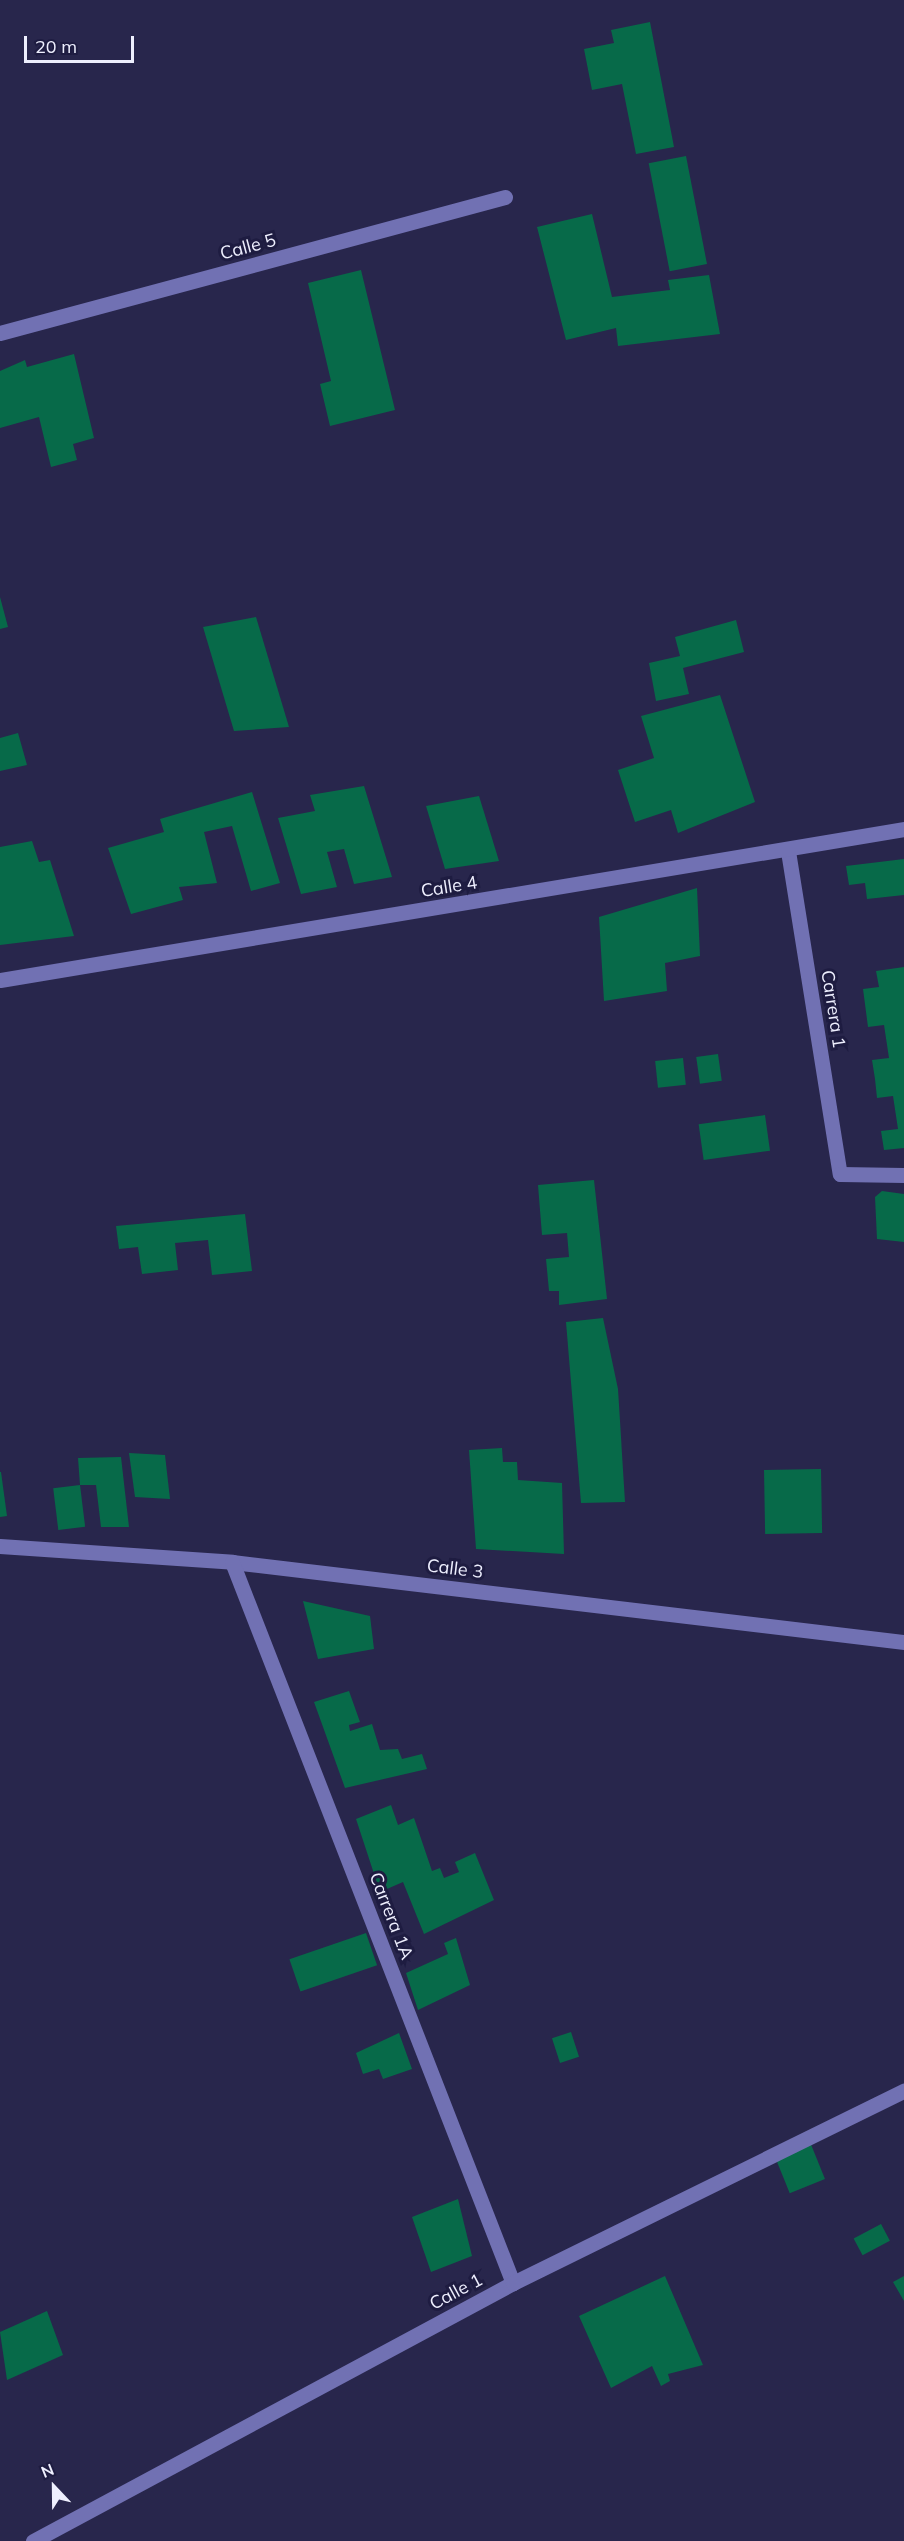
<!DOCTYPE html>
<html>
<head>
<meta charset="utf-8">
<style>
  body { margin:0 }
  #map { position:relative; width:904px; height:2541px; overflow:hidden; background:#28264c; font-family:Mulish,sans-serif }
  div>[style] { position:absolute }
  .building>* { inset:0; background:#076a49; transform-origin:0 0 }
  .minor>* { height:15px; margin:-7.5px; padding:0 7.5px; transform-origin:7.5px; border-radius:7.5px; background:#7171b3 }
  span { translate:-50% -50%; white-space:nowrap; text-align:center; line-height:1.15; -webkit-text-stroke:6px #1e1c41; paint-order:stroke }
  .street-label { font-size:18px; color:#eeeffe }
  .north { position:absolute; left:24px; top:2457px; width:60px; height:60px; -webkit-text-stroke:4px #1e1c41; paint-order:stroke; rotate:338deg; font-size:16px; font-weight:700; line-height:24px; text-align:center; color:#eeeffe }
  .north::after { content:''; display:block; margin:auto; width:21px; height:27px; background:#eeeffe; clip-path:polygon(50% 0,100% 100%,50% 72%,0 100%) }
  .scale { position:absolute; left:24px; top:36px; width:110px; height:27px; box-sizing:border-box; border:3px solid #eeeffe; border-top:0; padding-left:8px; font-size:18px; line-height:21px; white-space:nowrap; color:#eeeffe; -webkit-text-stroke:4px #1e1c41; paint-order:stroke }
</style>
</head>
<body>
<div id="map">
  <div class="building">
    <i style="clip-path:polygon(650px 22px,674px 147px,636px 154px,622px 84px,592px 90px,584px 49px,614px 43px,611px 30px)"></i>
    <i style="left:686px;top:156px;width:110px;height:38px;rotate:79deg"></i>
    <i style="clip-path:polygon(592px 214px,612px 297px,670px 290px,668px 280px,709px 275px,720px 334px,618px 346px,616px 328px,566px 340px,537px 227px)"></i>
    <i style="clip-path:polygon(361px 270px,395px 410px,330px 426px,320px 384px,331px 381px,308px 283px)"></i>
    <i style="clip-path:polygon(74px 354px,94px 438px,73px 444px,77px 460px,51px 467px,39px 417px,0 428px,0 371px,25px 360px,27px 367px)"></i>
    <i style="clip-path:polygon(0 597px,8px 627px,0 629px)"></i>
    <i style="clip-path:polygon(256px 617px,289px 727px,234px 731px,203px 627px)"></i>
    <i style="clip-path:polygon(736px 620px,744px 652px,683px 668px,689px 694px,656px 701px,649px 663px,680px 656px,675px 637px)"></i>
    <i style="clip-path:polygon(720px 695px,755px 802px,678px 833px,671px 810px,635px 822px,618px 770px,654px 758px,641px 716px)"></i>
    <i style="clip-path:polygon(18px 733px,27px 765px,0 771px,0 738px)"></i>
    <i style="clip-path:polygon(364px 786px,392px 877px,354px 884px,344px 849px,327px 852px,337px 887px,301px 894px,278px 818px,315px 811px,310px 795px)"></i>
    <i style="clip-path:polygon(252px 792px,280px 883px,251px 891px,232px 826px,204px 832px,217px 883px,179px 887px,183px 900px,131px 914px,108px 848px,164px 832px,160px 819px)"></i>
    <i style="clip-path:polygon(479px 796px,499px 861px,445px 869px,426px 806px)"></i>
    <i style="clip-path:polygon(32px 841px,39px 862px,50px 860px,74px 936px,0 945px,0 847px)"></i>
    <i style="clip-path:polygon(904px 859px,904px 895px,867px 899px,865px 883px,849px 885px,846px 866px)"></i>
    <i style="clip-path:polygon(697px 888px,700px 956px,665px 963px,667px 991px,604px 1001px,599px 917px)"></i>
    <i style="clip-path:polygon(904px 967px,904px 1148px,884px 1150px,881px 1131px,898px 1129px,893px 1096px,877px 1098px,875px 1079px,872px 1060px,889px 1058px,884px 1025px,868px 1027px,863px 989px,879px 987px,876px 971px)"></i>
    <i style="left:718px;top:1054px;width:27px;height:22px;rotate:82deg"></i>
    <i style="left:683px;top:1058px;width:27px;height:28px;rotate:84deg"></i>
    <i style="left:765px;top:1115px;width:36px;height:67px;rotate:82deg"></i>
    <i style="clip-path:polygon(594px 1180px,607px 1299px,559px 1305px,559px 1291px,549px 1291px,546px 1259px,569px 1257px,567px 1233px,542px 1235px,538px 1185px)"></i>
    <i style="clip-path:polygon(882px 1191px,904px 1194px,904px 1242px,877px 1239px,875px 1197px)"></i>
    <i style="clip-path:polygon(245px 1214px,252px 1271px,212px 1275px,208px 1240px,175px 1243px,178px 1270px,142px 1274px,138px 1247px,119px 1249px,116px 1226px)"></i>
    <i style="clip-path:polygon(603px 1318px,618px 1389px,625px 1502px,581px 1503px,566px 1322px)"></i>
    <i style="clip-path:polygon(502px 1448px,503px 1462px,517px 1462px,518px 1480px,562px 1483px,564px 1554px,476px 1549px,469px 1450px)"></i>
    <i style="clip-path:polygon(129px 1453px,165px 1455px,170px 1499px,135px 1497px)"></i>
    <i style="clip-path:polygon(121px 1457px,129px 1527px,101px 1527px,96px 1485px,80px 1485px,78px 1458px)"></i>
    <i style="left:821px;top:1469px;width:64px;height:57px;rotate:89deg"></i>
    <i style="clip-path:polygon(0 1472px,1px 1472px,7px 1516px,0 1517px)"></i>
    <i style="left:80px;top:1485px;width:42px;height:27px;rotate:83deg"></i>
    <i style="clip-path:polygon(303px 1601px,370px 1616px,374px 1649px,318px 1659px)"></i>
    <i style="clip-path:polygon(349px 1691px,360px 1722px,349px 1725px,350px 1731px,372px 1724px,380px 1750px,398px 1749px,402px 1759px,422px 1754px,427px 1769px,345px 1788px,314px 1702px)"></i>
    <i style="clip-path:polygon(391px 1805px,398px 1825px,414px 1818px,432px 1871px,440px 1868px,444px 1878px,459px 1872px,455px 1862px,475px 1853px,494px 1900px,424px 1934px,403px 1882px,380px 1892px,356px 1819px)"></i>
    <i style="left:366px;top:1933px;width:34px;height:81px;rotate:71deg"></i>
    <i style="clip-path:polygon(456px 1938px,470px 1985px,418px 2010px,406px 1973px,448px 1954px,444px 1943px)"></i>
    <i style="left:571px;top:2032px;width:26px;height:20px;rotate:72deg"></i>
    <i style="clip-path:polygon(399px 2033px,412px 2069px,383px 2079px,379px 2069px,363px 2074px,356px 2053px)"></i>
    <i style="left:810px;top:2142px;width:40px;height:38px;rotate:68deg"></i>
    <i style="clip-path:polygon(458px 2199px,472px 2256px,431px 2272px,412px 2217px)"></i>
    <i style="left:881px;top:2224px;width:19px;height:31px;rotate:62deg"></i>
    <i style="clip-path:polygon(665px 2276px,703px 2365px,668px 2374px,670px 2381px,661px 2386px,652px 2366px,611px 2388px,579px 2316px)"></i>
    <i style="clip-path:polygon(904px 2276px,904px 2301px,893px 2282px)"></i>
    <i style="clip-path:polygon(47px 2311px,63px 2355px,7px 2380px,0 2332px)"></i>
  </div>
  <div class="minor">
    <i style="left:0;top:333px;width:523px;rotate:-15.07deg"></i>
    <i style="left:788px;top:851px;width:327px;rotate:80.9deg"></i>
    <i style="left:840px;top:1174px;width:64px;rotate:0.9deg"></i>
    <i style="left:0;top:980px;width:917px;rotate:-9.48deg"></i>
    <i style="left:0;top:1546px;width:233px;rotate:3.9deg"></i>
    <i style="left:232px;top:1562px;width:677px;rotate:6.79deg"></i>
    <i style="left:232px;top:1562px;width:774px;rotate:68.71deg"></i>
    <i style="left:33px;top:2541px;width:545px;rotate:-28.26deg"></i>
    <i style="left:513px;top:2283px;width:436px;rotate:-26.2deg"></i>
  </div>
  <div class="street-label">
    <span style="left:248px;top:247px;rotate:-15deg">Calle 5</span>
    <span style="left:449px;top:887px;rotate:-9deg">Calle 4</span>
    <span style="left:833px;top:1009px;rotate:81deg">Carrera 1</span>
    <span style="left:455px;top:1569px;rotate:7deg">Calle 3</span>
    <span style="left:391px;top:1916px;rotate:69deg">Carrera 1A</span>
    <span style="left:456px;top:2292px;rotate:-28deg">Calle 1</span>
  </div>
  <div class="north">N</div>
  <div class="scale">20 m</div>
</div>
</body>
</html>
